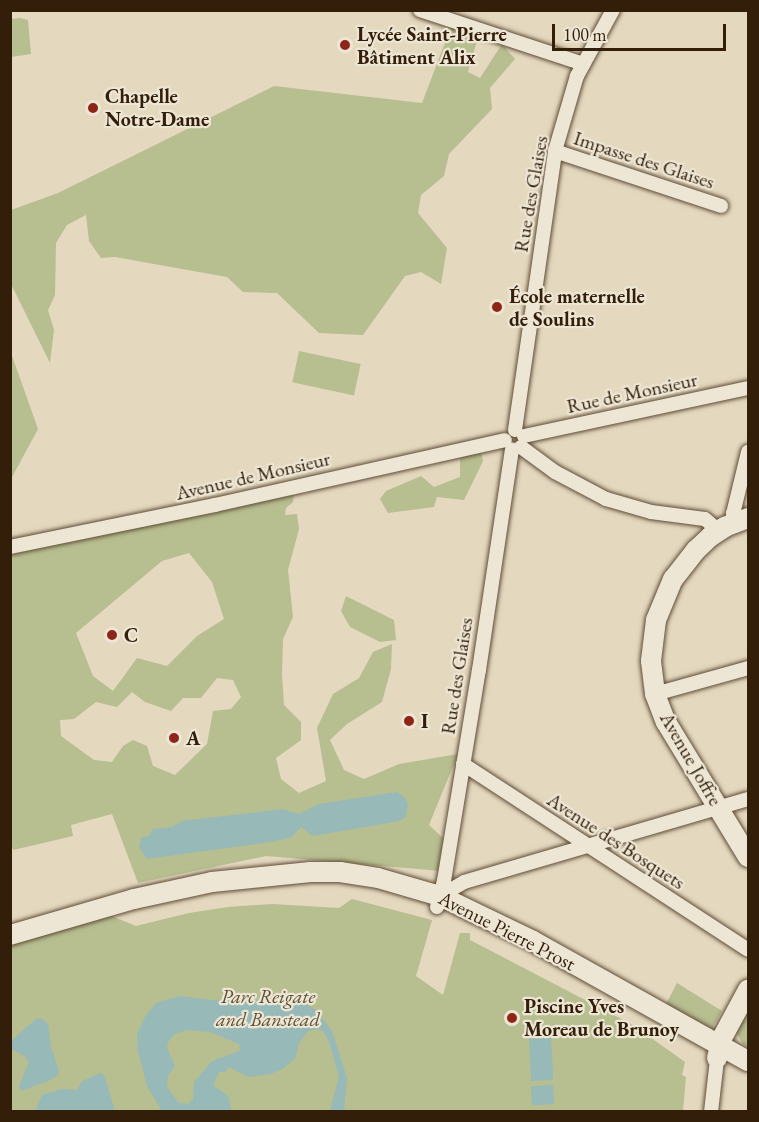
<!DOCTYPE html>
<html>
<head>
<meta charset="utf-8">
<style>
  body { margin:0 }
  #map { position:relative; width:759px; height:1122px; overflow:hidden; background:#e4d8bf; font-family:"EB Garamond",serif }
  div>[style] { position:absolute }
  .green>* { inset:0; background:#b7be90; transform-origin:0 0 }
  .water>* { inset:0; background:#97b9b8; transform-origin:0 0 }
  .roads { filter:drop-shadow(0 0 2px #5f4c36) drop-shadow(0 0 2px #5f4c36) }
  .street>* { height:14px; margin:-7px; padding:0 7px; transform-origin:7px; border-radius:7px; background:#ede6d5 }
  .secondary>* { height:20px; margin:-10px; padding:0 10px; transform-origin:10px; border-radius:10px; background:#ede6d5 }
  .dots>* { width:16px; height:16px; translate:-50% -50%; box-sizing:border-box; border:3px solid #ede6d5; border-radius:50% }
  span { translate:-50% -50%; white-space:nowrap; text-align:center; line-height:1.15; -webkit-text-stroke:4.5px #ede6d5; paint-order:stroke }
  .poi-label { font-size:20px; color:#331e09; font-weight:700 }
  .left { translate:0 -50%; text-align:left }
  .street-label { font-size:20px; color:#331e09 }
  .park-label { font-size:20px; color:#5b4e32; font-style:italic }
  .frame { position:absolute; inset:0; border:12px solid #331e09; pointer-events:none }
  .scale { position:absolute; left:552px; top:24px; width:174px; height:27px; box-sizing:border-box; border:3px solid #331e09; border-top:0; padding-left:8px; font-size:18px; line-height:21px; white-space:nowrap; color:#331e09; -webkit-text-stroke:4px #ede6d5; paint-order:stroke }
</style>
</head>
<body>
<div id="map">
  <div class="green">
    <i style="clip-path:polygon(20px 18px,28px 20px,31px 54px,11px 57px,11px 19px)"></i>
    <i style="clip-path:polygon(451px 27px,479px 34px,468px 72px,480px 78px,502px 44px,515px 59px,490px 88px,492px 109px,449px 154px,444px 176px,421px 195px,418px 213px,447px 248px,441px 284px,421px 272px,405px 276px,363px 335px,319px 333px,277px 293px,243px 292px,227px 277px,115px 257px,101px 258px,89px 241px,86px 215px,67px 225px,56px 243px,55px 295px,48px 310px,54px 330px,50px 363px,11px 284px,11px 210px,58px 193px,274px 86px,422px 103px)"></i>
    <i style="left:299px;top:351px;width:63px;height:32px;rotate:12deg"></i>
    <i style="clip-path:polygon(11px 353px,38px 429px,11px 479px,10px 479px)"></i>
    <i style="clip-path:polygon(481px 452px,483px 461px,464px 500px,437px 497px,434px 507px,388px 513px,380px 499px,386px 491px,421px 476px,434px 487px,460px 477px,460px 456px)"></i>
    <i style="clip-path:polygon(evenodd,294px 493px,293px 502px,286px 508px,285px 515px,297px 514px,299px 529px,288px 570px,293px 617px,283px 639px,282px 674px,284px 705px,301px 722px,301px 740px,276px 758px,281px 779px,299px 793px,326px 781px,317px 728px,333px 694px,359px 678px,373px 652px,392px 644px,391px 669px,382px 702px,347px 724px,330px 740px,344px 770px,364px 779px,399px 764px,458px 754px,429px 825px,445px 840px,441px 871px,266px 856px,138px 883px,112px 814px,71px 825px,73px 836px,13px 850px,10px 840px,10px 555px,294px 493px,189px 553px,212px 582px,224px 619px,197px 636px,167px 666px,137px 658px,113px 691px,93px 676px,76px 633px,162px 561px,189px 553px,294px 493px,217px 678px,233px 680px,241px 697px,231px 709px,213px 711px,207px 744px,175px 775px,153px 766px,147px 746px,133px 740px,123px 746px,112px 762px,94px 760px,61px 736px,60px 720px,74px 719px,96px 702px,117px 707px,132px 692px,145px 702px,171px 711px,183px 698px,201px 698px,217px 678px)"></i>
    <i style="clip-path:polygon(346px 596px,394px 620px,396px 640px,380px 642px,350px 627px,341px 611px)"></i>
    <i style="clip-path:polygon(352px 899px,432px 920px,416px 976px,443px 995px,460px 933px,470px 933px,470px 940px,633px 1025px,685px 1062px,682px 1075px,686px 1077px,683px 1111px,11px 1111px,10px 945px,104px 913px,136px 926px,189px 913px,228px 907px,272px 904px,339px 908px)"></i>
    <i style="clip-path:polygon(677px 983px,722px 1011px,712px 1028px,704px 1028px,665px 1006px)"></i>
    <i style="clip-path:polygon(748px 1009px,748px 1047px,743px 1044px,735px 1031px)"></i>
  </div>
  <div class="water">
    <i style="clip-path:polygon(397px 792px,405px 798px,408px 804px,406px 817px,399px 821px,313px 836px,301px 827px,292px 837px,271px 842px,147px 859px,139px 847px,141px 838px,150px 835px,153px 829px,172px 827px,182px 821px,283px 809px,299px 814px,319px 804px)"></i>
    <i style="clip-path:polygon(evenodd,180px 996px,211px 1000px,288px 1000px,303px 1002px,317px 1011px,332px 1031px,347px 1078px,344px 1111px,330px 1111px,339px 1076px,329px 1042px,323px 1031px,316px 1029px,307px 1032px,299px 1043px,296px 1057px,284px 1068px,271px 1074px,249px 1077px,229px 1067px,225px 1072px,219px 1072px,213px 1085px,229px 1097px,231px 1111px,162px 1111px,147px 1086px,138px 1051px,137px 1034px,146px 1015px,156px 1003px,180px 996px,187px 1030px,210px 1032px,239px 1044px,240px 1048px,239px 1051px,212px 1061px,194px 1082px,193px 1099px,188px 1104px,179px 1103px,167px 1087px,168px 1076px,175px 1066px,167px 1048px,168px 1042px,175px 1034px,187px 1030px)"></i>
    <i style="clip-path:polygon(41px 1018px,48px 1024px,51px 1047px,59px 1071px,57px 1076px,48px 1081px,21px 1091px,19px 1086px,29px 1062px,25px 1056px,11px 1049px,11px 1041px,36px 1019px)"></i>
    <i style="left:551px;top:1037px;width:43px;height:22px;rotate:87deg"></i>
    <i style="clip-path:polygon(101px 1073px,105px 1077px,115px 1111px,35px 1111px,42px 1095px,61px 1089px,77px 1090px,82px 1081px)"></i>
    <i style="left:553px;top:1085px;width:19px;height:22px;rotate:87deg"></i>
  </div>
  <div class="roads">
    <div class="street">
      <i style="left:420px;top:10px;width:172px;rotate:18.3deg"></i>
      <i style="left:555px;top:151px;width:175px;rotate:18.3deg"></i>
      <i style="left:515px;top:430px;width:282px;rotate:-81.8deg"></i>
      <i style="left:555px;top:151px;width:78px;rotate:-73.7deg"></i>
      <i style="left:577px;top:76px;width:75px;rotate:-61.4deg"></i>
      <i style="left:524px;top:436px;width:229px;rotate:-12.1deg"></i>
      <i style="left:521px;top:447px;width:42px;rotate:36.3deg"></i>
      <i style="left:555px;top:472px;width:58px;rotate:27.9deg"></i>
      <i style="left:606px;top:499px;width:47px;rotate:16.1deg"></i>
      <i style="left:651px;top:512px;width:54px;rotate:7.4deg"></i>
      <i style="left:705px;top:519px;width:18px;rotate:41deg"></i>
      <i style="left:736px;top:522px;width:9px;rotate:-111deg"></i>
      <i style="left:733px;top:514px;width:64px;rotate:-76.4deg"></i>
      <i style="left:10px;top:547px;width:209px;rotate:-11.6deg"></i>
      <i style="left:215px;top:505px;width:297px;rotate:-12.6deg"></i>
      <i style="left:655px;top:694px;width:97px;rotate:-15.6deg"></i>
      <i style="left:463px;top:764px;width:340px;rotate:33.1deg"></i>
      <i style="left:440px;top:896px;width:28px;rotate:-30deg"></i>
      <i style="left:464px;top:882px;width:296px;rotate:-16.3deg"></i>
      <i style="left:437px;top:907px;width:27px;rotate:-75deg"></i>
      <i style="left:444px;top:881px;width:214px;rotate:-80.6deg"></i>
      <i style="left:479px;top:670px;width:223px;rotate:-81.5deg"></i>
      <i style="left:711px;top:1112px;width:53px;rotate:-83.5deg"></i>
    </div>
    <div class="secondary">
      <i style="left:748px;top:518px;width:25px;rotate:159deg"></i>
      <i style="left:725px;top:527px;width:17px;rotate:147deg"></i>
      <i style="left:711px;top:536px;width:21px;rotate:137deg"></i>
      <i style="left:696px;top:550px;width:37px;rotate:128deg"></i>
      <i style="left:673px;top:579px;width:44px;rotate:112.5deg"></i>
      <i style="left:656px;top:620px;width:41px;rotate:97deg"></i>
      <i style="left:651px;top:661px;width:33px;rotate:83deg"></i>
      <i style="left:655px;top:694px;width:30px;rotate:69deg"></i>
      <i style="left:666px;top:722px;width:158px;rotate:58.7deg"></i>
      <i style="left:10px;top:935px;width:129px;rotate:-16.2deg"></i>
      <i style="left:134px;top:899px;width:80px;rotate:-12.3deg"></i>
      <i style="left:212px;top:882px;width:99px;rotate:-5.8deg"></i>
      <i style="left:310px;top:872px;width:30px"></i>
      <i style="left:340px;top:872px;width:38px;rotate:9deg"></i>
      <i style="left:378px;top:878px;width:65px;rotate:16.2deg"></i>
      <i style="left:440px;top:896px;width:103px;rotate:25.8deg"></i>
      <i style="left:533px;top:941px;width:246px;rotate:29.2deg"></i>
      <i style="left:717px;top:1058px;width:21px;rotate:-76deg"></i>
      <i style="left:722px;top:1038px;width:55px;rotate:-61.6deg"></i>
    </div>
  </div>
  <div class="dots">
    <i style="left:345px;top:45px;background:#8f2418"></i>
    <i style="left:93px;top:108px;background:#8f2418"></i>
    <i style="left:497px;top:307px;background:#8f2418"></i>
    <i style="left:112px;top:635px;background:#8f2418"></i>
    <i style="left:409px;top:721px;background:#8f2418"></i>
    <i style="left:174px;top:738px;background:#8f2418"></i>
    <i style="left:512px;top:1018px;background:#8f2418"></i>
  </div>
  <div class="poi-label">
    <span class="left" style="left:357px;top:46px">Lycée Saint-Pierre<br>Bâtiment Alix</span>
    <span class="left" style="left:105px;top:108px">Chapelle<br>Notre-Dame</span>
    <span class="left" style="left:509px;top:308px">École maternelle<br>de Soulins</span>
    <span class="left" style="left:124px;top:635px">C</span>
    <span class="left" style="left:421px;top:721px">I</span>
    <span class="left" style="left:186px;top:738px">A</span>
    <span class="left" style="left:524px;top:1018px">Piscine Yves<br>Moreau de Brunoy</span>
  </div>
  <div class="street-label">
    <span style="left:644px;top:160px;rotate:18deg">Impasse des Glaises</span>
    <span style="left:531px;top:194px;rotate:-80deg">Rue des Glaises</span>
    <span style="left:632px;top:393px;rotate:-12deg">Rue de Monsieur</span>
    <span style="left:253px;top:476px;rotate:-13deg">Avenue de Monsieur</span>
    <span style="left:457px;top:676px;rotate:-81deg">Rue des Glaises</span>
    <span style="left:691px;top:759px;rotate:60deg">Avenue Joffre</span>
    <span style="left:616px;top:841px;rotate:33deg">Avenue des Bosquets</span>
    <span style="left:507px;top:931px;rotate:27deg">Avenue Pierre Prost</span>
  </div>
  <div class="park-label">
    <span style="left:268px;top:1008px">Parc Reigate<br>and Banstead</span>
  </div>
  <div class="frame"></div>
  <div class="scale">100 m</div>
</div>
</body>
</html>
